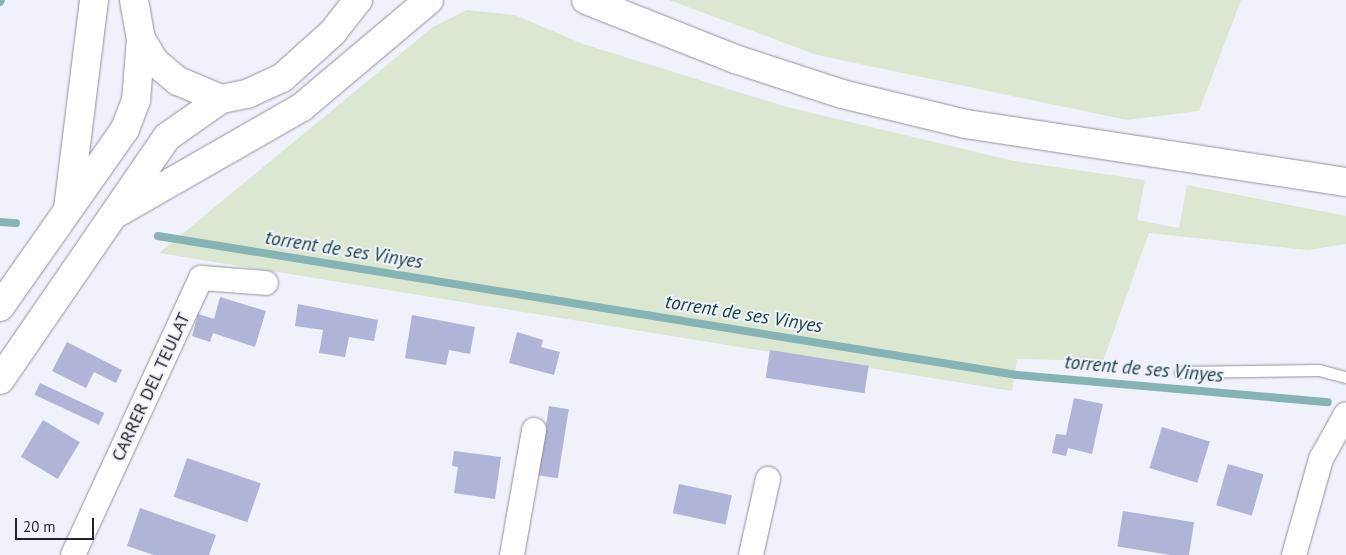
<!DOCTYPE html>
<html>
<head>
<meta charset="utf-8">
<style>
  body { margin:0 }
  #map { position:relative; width:1346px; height:555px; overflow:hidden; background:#f0f1fb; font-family:"PT Sans",sans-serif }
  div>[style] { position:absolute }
  .green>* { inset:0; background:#dbe7d0 }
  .stream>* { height:8px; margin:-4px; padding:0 4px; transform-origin:4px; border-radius:4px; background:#86b3b5 }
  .building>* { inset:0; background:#b0b4d6; transform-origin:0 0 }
  .roads { filter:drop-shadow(0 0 1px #90929a) drop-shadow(0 0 1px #90929a) }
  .lane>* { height:11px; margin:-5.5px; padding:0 5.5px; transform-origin:5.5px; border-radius:5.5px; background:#fff }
  .street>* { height:24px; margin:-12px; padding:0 12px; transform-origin:12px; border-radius:12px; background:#fff }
  .secondary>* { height:28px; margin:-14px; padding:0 14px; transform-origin:14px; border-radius:14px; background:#fff }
  .primary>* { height:28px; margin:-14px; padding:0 14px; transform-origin:14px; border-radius:14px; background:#fff }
  .highway>* { height:28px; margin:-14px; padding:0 14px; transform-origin:14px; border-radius:14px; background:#fff }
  span { translate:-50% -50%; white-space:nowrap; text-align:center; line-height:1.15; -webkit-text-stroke:4px #f0f1fb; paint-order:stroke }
  .street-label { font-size:18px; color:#232327 }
  .water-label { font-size:19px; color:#174244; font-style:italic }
  .scale { position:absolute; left:15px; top:518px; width:79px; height:22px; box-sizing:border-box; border:2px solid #232327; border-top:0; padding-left:6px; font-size:15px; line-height:18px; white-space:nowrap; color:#232327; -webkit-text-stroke:4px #f0f1fb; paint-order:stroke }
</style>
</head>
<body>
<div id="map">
  <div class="green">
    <i style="clip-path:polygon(669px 0,1241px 0,1199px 111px,1127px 120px,817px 55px)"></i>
    <i style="clip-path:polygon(467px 10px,515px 15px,583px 44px,787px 107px,1014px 161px,1145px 180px,1137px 220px,1179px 228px,1187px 185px,1346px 216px,1346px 244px,1308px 250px,1149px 233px,1103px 361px,1017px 359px,1012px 391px,159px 253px,433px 27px)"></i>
  </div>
  <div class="stream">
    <i style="left:0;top:2px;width:2px;rotate:-63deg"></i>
    <i style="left:0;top:222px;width:16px;rotate:4deg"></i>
    <i style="left:158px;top:236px;width:870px;rotate:9.19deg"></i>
    <i style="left:1017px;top:375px;width:312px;rotate:5deg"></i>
  </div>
  <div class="building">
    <i style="clip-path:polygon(220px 297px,266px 311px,255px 347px,213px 333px,210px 342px,192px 336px,198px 314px,214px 319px)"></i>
    <i style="clip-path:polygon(298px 304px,378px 320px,374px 341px,349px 337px,345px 357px,319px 353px,323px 330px,295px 326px)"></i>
    <i style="clip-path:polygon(412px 315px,475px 327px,470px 354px,449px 350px,446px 365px,405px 358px)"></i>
    <i style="clip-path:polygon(517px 332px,543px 340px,541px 347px,560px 352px,554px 375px,509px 363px)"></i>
    <i style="clip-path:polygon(67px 342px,122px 370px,116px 383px,94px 372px,86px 388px,52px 371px)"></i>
    <i style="left:770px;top:350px;width:100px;height:28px;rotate:9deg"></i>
    <i style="left:40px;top:383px;width:71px;height:13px;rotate:25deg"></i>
    <i style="clip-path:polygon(1074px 398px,1103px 404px,1092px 454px,1068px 448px,1066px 456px,1052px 453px,1056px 434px,1066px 435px)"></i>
    <i style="left:549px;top:406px;width:20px;height:70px;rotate:9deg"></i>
    <i style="left:43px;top:420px;width:43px;height:43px;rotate:31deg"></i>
    <i style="left:1162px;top:427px;width:50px;height:43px;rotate:17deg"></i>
    <i style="clip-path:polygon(454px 451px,501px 457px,495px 499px,454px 493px,458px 467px,452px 466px)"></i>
    <i style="left:187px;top:458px;width:78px;height:41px;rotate:19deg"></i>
    <i style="left:1228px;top:464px;width:37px;height:43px;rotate:16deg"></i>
    <i style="left:679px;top:484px;width:54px;height:30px;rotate:12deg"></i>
    <i style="clip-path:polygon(140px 508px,216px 535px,209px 555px,154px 555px,127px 546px)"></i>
    <i style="left:1123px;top:511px;width:72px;height:36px;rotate:9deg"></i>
  </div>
  <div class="roads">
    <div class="lane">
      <i style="left:1180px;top:372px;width:139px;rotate:-0.8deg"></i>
      <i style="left:1319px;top:370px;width:28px;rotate:15deg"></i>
    </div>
    <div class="street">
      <i style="left:73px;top:555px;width:305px;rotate:-65.2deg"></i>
      <i style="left:201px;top:278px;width:65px;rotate:4.4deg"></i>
      <i style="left:512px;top:555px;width:127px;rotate:-80deg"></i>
      <i style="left:751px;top:555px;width:78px;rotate:-77.4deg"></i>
      <i style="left:1294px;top:555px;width:100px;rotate:-74.3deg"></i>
      <i style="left:1321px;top:459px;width:51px;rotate:-60.9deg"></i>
    </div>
    <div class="secondary">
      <i style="left:586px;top:0;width:160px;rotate:21.6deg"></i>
      <i style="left:735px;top:59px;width:113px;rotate:18.1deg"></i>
      <i style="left:842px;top:94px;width:128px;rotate:13.6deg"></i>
      <i style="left:966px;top:124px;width:384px;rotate:8.7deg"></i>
      <i style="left:119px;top:212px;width:211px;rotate:-29.8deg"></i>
      <i style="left:302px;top:107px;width:166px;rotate:-40.1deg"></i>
    </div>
    <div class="primary">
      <i style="left:134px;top:0;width:40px;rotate:80deg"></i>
      <i style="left:141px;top:39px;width:27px;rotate:59deg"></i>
      <i style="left:155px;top:62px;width:30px;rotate:40deg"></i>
      <i style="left:178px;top:81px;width:47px;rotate:22.7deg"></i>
      <i style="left:221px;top:99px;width:26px;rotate:-11deg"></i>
      <i style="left:247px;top:94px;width:38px;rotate:-25deg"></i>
      <i style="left:282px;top:78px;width:69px;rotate:-42deg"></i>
      <i style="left:333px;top:32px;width:41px;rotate:-52deg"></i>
    </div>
    <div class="highway">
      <i style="left:68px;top:209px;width:211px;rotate:-82.9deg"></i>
      <i style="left:0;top:307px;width:218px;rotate:-54.9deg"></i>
      <i style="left:125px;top:129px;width:30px;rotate:-69deg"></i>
      <i style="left:136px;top:101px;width:62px;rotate:-85.4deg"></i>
      <i style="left:0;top:380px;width:295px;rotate:-55.5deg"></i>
      <i style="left:167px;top:137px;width:66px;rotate:-35.1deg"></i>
    </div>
  </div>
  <div class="street-label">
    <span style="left:151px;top:387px;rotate:-65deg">CARRER DEL TEULAT</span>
  </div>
  <div class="water-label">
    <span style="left:344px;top:250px;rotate:9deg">torrent de ses Vinyes</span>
    <span style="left:744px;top:314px;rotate:9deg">torrent de ses Vinyes</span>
    <span style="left:1144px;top:369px;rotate:5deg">torrent de ses Vinyes</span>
  </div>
  <div class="scale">20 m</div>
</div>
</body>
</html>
